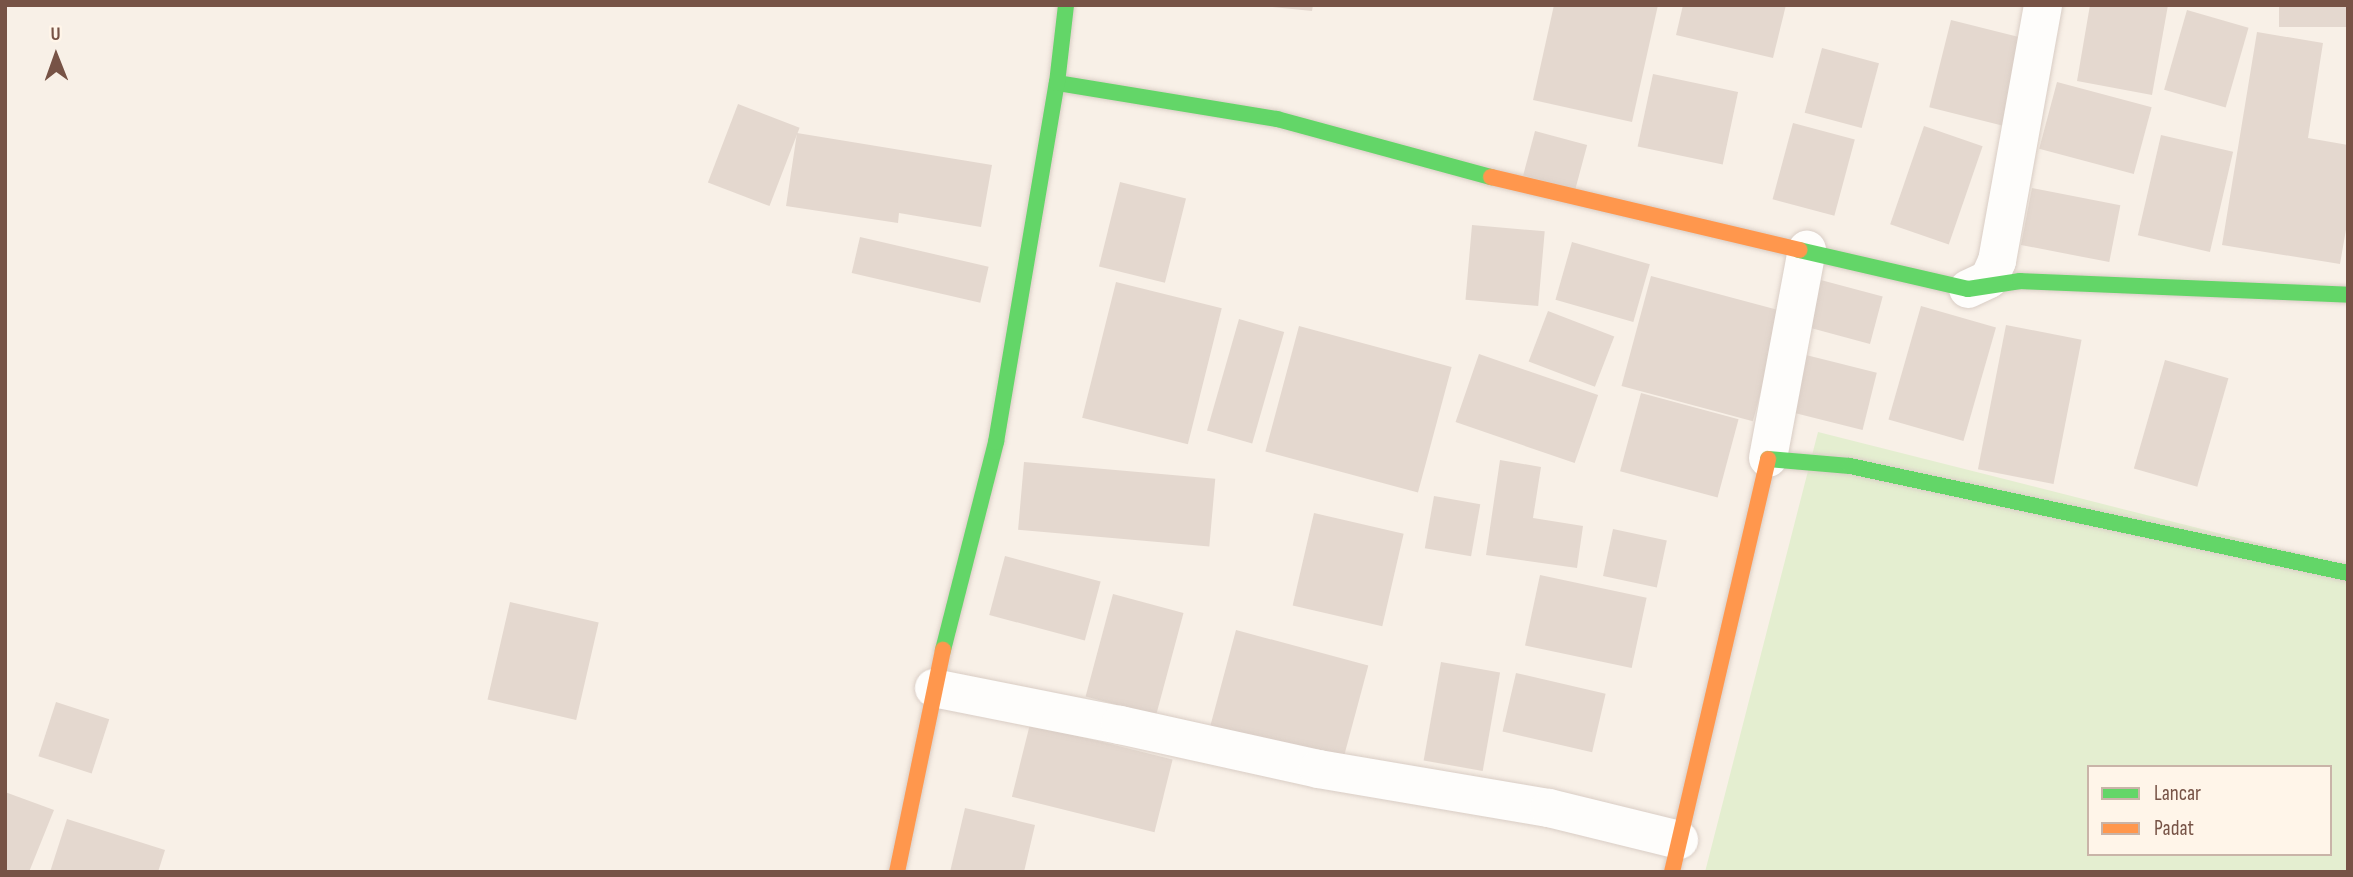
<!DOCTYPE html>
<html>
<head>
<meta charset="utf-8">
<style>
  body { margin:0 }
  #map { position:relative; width:2353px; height:877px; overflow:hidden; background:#f8f0e7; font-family:"Sofia Sans Condensed",sans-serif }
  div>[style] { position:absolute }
  .green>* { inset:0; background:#e4eed0 }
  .building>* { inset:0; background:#e4d8cf; transform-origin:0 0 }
  .roads { filter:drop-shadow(0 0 2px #d9cdc5) drop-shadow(0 0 2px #d9cdc5) }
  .street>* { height:38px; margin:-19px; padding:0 19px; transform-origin:19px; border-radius:19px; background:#fefdfb }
  .fast>* { height:16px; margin:-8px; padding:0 8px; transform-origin:8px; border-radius:8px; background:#63d668 }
  .slow>* { height:16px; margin:-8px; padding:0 8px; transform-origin:8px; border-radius:8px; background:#ff974d }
  span { translate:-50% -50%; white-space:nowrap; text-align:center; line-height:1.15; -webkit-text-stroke:5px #fff5e9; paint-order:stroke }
  .frame { position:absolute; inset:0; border:7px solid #775346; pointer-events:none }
  .legend { position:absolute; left:2087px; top:765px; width:245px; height:91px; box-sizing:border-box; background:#fff5e9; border:2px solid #c9b4a8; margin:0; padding:9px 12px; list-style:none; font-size:21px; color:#775346 }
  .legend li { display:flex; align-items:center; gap:14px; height:35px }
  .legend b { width:35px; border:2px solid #c9b4a8 }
  .north { position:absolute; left:21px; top:21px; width:70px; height:70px; -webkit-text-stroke:5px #fff5e9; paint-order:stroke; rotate:359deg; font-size:19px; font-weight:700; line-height:28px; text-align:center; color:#775346 }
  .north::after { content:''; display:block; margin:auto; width:24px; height:32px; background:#775346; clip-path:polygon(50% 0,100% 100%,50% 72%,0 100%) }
</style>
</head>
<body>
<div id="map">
  <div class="green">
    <i style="clip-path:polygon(evenodd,1818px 432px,2348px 566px,2348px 872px,1705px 872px,1818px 432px,2089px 767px,2330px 767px,2330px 854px,2089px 854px,2089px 767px)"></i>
  </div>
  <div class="building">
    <i style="clip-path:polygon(1253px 5px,1313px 5px,1312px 11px)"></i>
    <i style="clip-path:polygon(1554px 5px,1658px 5px,1632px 122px,1533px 100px)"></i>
    <i style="clip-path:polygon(1683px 5px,1786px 5px,1773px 58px,1676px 35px)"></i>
    <i style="clip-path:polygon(2090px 5px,2168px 5px,2152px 95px,2077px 81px)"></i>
    <i style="left:2279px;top:5px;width:69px;height:22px"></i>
    <i style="left:2187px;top:10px;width:64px;height:83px;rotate:16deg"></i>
    <i style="left:1951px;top:20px;width:76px;height:90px;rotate:14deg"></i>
    <i style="clip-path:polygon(2257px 32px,2323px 43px,2308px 138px,2348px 145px,2348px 218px,2340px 264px,2222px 245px)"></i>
    <i style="left:1822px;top:48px;width:59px;height:67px;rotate:15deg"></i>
    <i style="left:1653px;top:74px;width:87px;height:74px;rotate:12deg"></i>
    <i style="left:2057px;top:82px;width:98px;height:69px;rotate:15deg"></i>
    <i style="left:738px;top:104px;width:66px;height:84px;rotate:21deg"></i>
    <i style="left:1793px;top:123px;width:64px;height:79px;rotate:15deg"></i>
    <i style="left:1924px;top:126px;width:62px;height:104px;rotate:19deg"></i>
    <i style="left:1535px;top:131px;width:54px;height:46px;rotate:15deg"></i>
    <i style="clip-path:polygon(797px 133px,992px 165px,981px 227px,899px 213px,898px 223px,786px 206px)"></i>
    <i style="left:2161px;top:135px;width:74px;height:103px;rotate:13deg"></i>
    <i style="left:1120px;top:182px;width:68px;height:87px;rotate:14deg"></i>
    <i style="left:2032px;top:188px;width:90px;height:58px;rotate:11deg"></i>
    <i style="left:1472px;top:225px;width:73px;height:75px;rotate:5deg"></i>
    <i style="left:860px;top:237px;width:132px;height:37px;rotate:13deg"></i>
    <i style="left:1572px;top:242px;width:81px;height:60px;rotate:16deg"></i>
    <i style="left:1651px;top:276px;width:136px;height:114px;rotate:15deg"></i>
    <i style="left:1817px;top:279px;width:68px;height:49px;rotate:15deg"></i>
    <i style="left:1116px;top:282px;width:109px;height:140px;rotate:14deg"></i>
    <i style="left:1921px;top:306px;width:78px;height:118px;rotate:16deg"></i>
    <i style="left:1548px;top:311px;width:71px;height:54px;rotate:21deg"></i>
    <i style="left:1239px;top:319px;width:47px;height:116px;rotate:16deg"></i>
    <i style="left:2006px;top:325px;width:77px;height:147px;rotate:11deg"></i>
    <i style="left:1299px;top:326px;width:158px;height:130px;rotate:15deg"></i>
    <i style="left:1479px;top:354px;width:126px;height:72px;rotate:19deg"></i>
    <i style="left:1806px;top:355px;width:73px;height:59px;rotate:14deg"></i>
    <i style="left:2165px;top:360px;width:66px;height:113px;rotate:16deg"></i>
    <i style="left:1641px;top:393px;width:101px;height:81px;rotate:15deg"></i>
    <i style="clip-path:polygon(1500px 460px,1541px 467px,1533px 518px,1583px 526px,1577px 568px,1486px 555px)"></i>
    <i style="left:1024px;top:462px;width:192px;height:68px;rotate:5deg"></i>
    <i style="left:1434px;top:496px;width:47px;height:53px;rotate:10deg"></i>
    <i style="left:1314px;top:513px;width:92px;height:95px;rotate:13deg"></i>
    <i style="left:1613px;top:529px;width:55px;height:48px;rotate:12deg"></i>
    <i style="left:1005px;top:556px;width:99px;height:61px;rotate:15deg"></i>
    <i style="left:1540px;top:575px;width:109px;height:72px;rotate:12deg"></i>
    <i style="left:1113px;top:594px;width:73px;height:106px;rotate:15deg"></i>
    <i style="left:510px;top:602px;width:91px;height:100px;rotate:13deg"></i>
    <i style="left:1236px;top:630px;width:137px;height:102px;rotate:15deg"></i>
    <i style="left:1441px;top:662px;width:60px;height:100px;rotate:10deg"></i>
    <i style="left:1516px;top:673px;width:92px;height:60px;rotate:13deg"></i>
    <i style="left:56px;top:702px;width:56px;height:57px;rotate:18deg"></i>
    <i style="left:1030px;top:724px;width:147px;height:75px;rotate:14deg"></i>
    <i style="clip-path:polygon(5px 792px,54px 810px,29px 872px,5px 872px)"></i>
    <i style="clip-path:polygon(965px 808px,1035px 825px,1024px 872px,950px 872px)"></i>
    <i style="clip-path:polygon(67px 819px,165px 850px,158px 872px,50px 872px)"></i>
  </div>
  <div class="roads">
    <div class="street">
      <i style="left:1968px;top:289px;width:23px;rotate:-25deg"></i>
      <i style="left:1989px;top:279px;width:20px;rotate:-66deg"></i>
      <i style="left:1997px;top:261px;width:260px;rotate:-79.8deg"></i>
      <i style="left:1768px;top:458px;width:212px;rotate:-79.4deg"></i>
      <i style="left:934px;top:688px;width:190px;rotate:11.3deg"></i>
      <i style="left:1120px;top:725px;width:203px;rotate:12.5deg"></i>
      <i style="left:1318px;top:769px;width:234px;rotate:9.6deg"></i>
      <i style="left:1549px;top:808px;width:134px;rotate:13.8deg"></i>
    </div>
    <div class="fast">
      <i style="left:1057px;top:83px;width:223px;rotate:9.3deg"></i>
      <i style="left:1277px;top:119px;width:222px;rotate:15.2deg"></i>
      <i style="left:1799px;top:250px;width:173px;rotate:13deg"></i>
      <i style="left:1968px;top:289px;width:53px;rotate:-8.7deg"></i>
      <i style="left:2020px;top:281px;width:328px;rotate:2.4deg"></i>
      <i style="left:1768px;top:459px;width:82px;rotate:4.9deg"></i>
      <i style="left:1850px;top:466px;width:509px;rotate:12.13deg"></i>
      <i style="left:943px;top:650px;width:215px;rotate:-75.7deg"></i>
      <i style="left:996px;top:442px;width:364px;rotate:-80.4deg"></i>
      <i style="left:1057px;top:83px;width:79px;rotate:-83.4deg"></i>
    </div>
    <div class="slow">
      <i style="left:1491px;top:177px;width:317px;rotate:13.3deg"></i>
      <i style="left:897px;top:872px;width:227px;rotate:-78.3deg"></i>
      <i style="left:1672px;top:872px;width:424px;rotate:-76.9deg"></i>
    </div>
  </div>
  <div class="frame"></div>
  <ul class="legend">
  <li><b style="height:9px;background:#63d668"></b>Lancar</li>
  <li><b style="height:9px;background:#ff974d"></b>Padat</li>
  </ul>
  <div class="north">U</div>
</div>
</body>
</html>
